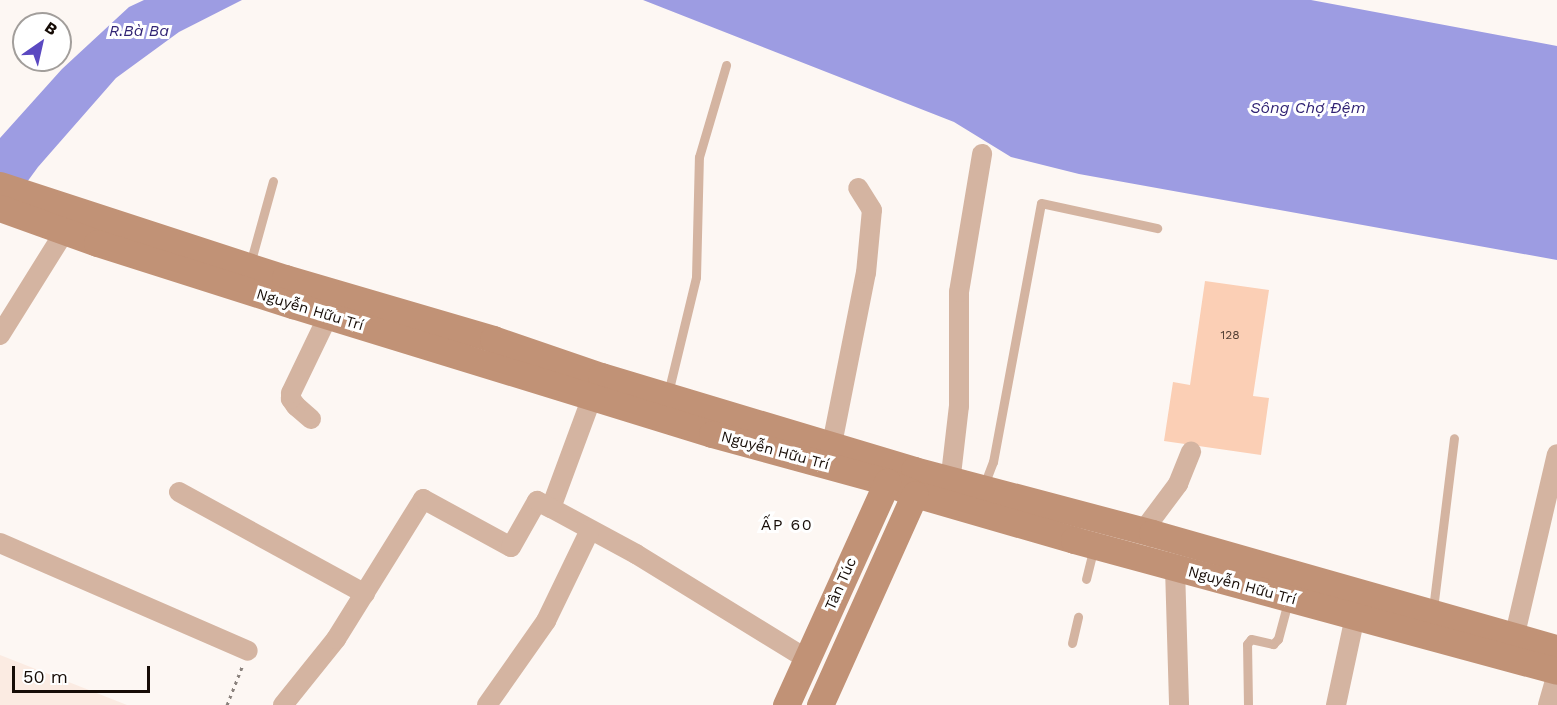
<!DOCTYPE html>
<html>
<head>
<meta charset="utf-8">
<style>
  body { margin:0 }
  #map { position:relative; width:1557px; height:705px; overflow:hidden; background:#fdf7f3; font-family:"Work Sans",sans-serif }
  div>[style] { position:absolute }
  .built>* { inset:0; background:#fbebe2 }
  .water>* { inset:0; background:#9d9ce2 }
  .building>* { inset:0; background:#fbcfb5 }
  .path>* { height:3px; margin-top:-1.5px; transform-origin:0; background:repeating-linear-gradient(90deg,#8a827d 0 3px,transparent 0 7.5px) }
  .lane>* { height:9px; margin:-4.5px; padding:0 4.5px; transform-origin:4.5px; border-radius:4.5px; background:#d4b4a1 }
  .street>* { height:20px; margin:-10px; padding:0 10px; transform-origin:10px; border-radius:10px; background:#d4b4a1 }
  .secondary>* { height:27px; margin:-13.5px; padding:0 13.5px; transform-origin:13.5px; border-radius:13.5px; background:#c19276 }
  span { translate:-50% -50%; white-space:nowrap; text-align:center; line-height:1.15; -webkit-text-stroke:6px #fff; paint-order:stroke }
  .number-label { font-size:12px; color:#4f3d32 }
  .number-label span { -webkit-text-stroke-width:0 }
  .street-label { font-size:15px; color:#160c06 }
  .water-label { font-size:16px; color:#312374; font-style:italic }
  .neighbourhood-label { font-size:16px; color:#160c06; letter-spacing:1.5px }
  .north { position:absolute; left:12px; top:12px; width:60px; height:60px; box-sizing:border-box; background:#fff; border:2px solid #a29e9b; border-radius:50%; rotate:34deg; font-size:16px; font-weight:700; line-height:24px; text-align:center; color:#160c06 }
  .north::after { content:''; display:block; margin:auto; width:21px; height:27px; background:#5b49c1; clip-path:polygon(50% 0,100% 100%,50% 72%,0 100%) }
  .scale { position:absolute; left:12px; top:666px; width:138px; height:27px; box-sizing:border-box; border:3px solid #160c06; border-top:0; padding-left:8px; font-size:18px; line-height:21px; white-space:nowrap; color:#160c06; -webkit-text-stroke:4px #fff; paint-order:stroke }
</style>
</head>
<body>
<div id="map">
  <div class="built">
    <i style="clip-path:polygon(0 655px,127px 705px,0 705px)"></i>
  </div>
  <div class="water">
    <i style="clip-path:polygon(144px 0,242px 0,179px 32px,116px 78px,38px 167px,0 219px,0 138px,62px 69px,129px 7px)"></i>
    <i style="clip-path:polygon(643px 0,1311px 0,1557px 46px,1557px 260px,1079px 174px,1011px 157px,954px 122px)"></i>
  </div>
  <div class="building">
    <i style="clip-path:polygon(1205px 281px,1269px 290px,1253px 396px,1269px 398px,1261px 455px,1164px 441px,1173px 382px,1190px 385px)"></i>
  </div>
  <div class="path">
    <i style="left:227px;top:705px;width:41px;rotate:-68.5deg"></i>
  </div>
  <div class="lane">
    <i style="left:250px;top:264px;width:86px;rotate:-74.5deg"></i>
    <i style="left:668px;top:393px;width:119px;rotate:-76.4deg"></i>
    <i style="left:696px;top:277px;width:120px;rotate:-88.6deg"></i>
    <i style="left:699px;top:157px;width:96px;rotate:-73.6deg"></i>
    <i style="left:984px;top:485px;width:25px;rotate:-69deg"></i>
    <i style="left:993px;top:462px;width:263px;rotate:-79.5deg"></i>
    <i style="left:1041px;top:203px;width:119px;rotate:12.2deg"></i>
    <i style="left:1086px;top:579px;width:33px;rotate:-76deg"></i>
    <i style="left:1433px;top:609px;width:172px;rotate:-83deg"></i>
    <i style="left:1072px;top:643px;width:27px;rotate:-77deg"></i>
    <i style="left:1248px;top:705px;width:61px;rotate:-90.9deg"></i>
    <i style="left:1247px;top:644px;width:6px;rotate:-51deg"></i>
    <i style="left:1251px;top:639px;width:23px;rotate:13deg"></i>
    <i style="left:1273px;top:644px;width:7px;rotate:-45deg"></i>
    <i style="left:1278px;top:639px;width:39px;rotate:-75deg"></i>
  </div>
  <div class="street">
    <i style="left:0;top:335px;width:123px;rotate:-58deg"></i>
    <i style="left:592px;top:397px;width:118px;rotate:110.3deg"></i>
    <i style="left:551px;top:508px;width:97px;rotate:28.4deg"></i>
    <i style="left:636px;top:554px;width:201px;rotate:31.6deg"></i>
    <i style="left:311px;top:419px;width:20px;rotate:-139deg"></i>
    <i style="left:296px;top:406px;width:9px;rotate:-126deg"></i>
    <i style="left:291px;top:399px;width:6px;rotate:-90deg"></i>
    <i style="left:291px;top:393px;width:85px;rotate:-64.3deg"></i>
    <i style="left:832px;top:444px;width:174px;rotate:-78.8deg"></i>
    <i style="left:866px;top:273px;width:63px;rotate:-84.6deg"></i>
    <i style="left:872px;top:210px;width:26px;rotate:-122deg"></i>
    <i style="left:179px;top:492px;width:212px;rotate:28.7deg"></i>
    <i style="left:949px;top:492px;width:87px;rotate:-83.4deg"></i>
    <i style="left:959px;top:406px;width:114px;rotate:-90deg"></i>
    <i style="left:959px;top:292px;width:140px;rotate:-80.5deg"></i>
    <i style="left:1143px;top:531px;width:59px;rotate:-53.3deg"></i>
    <i style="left:1178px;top:484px;width:35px;rotate:-68deg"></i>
    <i style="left:0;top:543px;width:270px;rotate:23.5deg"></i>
    <i style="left:1175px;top:568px;width:137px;rotate:88.3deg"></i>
    <i style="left:1512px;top:647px;width:198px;rotate:-76.9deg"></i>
    <i style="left:283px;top:705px;width:85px;rotate:-51.2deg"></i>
    <i style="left:336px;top:639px;width:165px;rotate:-58.1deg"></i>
    <i style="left:423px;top:499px;width:100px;rotate:28.6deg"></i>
    <i style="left:511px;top:547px;width:53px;rotate:-60.5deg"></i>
    <i style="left:537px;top:501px;width:16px;rotate:27deg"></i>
    <i style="left:487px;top:705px;width:103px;rotate:-54.9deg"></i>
    <i style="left:546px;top:621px;width:101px;rotate:-64.2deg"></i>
    <i style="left:1336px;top:705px;width:91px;rotate:-77.9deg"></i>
    <i style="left:1548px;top:705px;width:32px;rotate:-74deg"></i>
  </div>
  <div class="secondary">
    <i style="left:0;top:185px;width:300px;rotate:18.1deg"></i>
    <i style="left:285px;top:278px;width:217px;rotate:16.3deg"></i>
    <i style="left:493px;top:339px;width:114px;rotate:18.9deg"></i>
    <i style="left:601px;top:376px;width:327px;rotate:16.7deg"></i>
    <i style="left:914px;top:470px;width:246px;rotate:14.8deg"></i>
    <i style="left:1152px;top:533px;width:421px;rotate:15.9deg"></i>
    <i style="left:0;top:208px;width:103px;rotate:19.8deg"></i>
    <i style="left:97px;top:243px;width:206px;rotate:17.6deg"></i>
    <i style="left:293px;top:305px;width:438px;rotate:17.1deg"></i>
    <i style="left:712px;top:434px;width:181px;rotate:15.3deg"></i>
    <i style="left:887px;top:482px;width:30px;rotate:23deg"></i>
    <i style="left:915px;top:494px;width:166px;rotate:16.1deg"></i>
    <i style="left:1074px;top:540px;width:500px;rotate:15.17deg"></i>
    <i style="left:786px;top:705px;width:245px;rotate:-65.6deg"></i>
    <i style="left:820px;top:705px;width:231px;rotate:-65.8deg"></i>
  </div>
  <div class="number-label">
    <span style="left:1230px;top:336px">128</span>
  </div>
  <div class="street-label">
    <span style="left:310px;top:310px;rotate:17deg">Nguyễn Hữu Trí</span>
    <span style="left:775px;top:451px;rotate:15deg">Nguyễn Hữu Trí</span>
    <span style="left:841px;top:584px;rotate:-66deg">Tân Túc</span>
    <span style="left:1242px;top:586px;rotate:15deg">Nguyễn Hữu Trí</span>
  </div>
  <div class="water-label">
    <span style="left:139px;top:31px">R.Bà Ba</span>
    <span style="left:1308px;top:108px">Sông Chợ Đệm</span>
  </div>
  <div class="neighbourhood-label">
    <span style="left:787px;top:525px">ẤP 60</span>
  </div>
  <div class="north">B</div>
  <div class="scale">50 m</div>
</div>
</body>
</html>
